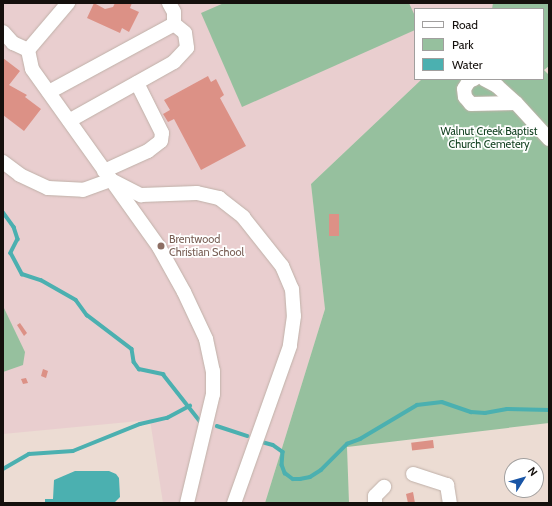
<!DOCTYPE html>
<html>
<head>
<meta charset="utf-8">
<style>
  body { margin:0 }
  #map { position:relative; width:552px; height:506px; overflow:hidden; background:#ecdcd3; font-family:Cabin,sans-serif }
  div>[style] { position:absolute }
  .education>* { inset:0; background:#e9cecf }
  .green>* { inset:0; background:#96c09e }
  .water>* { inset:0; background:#4bb0b0 }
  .stream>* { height:3.5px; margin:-1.75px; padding:0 1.75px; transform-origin:1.75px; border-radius:1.75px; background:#4bb0b0 }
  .building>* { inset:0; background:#dc9186; transform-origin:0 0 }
  .roads { filter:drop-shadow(0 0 1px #bfb0a8) drop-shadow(0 0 1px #bfb0a8) }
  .minor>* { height:14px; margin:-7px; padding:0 7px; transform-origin:7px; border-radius:7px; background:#fff }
  .dots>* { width:11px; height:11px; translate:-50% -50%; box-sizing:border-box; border:2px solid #fff; border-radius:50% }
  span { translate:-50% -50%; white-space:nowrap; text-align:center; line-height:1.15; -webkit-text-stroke:3.5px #fff; paint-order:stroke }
  .park-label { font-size:11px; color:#134121 }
  .education-label { font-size:11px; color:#785e54 }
  .left { translate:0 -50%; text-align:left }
  .frame { position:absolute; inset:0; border:4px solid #15100d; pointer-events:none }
  .legend { position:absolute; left:414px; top:8px; width:130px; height:72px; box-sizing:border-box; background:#fff; border:1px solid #a19f9e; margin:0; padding:5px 7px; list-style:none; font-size:12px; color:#15100d }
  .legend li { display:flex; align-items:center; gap:8px; height:20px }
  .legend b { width:20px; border:1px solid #a19f9e }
  .north { position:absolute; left:504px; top:458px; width:40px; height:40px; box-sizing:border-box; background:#fff; border:1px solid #a19f9e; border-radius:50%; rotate:53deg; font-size:11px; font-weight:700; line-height:16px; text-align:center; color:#15100d }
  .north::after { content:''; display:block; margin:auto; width:14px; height:18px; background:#1955a6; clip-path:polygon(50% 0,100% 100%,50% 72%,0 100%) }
</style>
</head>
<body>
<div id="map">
  <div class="education">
    <i style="clip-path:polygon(3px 3px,502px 3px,496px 9px,415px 9px,415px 79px,422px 79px,311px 184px,325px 309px,265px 503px,163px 503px,150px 420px,3px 434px)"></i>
  </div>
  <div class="green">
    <i style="clip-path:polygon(224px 3px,409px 3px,415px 16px,415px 30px,242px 107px,201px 13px)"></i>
    <i style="clip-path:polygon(493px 3px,549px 3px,549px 66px,544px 70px,549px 75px,549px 423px,347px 447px,349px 503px,265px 503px,325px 309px,311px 184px,422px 79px,543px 79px,543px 9px,492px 9px)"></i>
    <i style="clip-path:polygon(3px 306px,25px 352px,23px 365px,3px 372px)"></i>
  </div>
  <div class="water">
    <i style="clip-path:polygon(75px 471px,109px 471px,116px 474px,119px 478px,120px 497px,114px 503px,45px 503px,45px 499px,53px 499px,54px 480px)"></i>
  </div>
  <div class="stream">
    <i style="left:3px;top:212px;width:19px;rotate:54deg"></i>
    <i style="left:14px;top:227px;width:13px;rotate:72deg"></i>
    <i style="left:18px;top:239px;width:16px;rotate:117deg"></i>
    <i style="left:11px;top:253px;width:24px;rotate:62deg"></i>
    <i style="left:22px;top:274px;width:20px;rotate:18deg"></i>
    <i style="left:41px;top:280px;width:40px;rotate:29.7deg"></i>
    <i style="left:76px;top:300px;width:19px;rotate:54deg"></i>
    <i style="left:87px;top:315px;width:56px;rotate:37.1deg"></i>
    <i style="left:132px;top:349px;width:13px;rotate:81deg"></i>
    <i style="left:134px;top:362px;width:9px;rotate:54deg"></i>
    <i style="left:139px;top:369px;width:25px;rotate:12deg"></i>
    <i style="left:163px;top:374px;width:60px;rotate:51.8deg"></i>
    <i style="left:217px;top:426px;width:32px;rotate:18deg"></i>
    <i style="left:262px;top:442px;width:11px;rotate:15deg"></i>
    <i style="left:273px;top:445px;width:12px;rotate:35deg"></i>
    <i style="left:283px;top:452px;width:13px;rotate:94deg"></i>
    <i style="left:282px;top:465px;width:9px;rotate:69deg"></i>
    <i style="left:285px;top:473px;width:10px;rotate:37deg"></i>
    <i style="left:293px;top:479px;width:7px"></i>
    <i style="left:300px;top:479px;width:10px;rotate:-11deg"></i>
    <i style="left:310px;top:477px;width:13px;rotate:-32deg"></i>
    <i style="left:321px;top:470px;width:37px;rotate:-45deg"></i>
    <i style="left:347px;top:444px;width:14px;rotate:-21deg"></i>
    <i style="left:360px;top:439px;width:66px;rotate:-30.8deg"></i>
    <i style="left:417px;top:405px;width:25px;rotate:-7deg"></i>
    <i style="left:442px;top:402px;width:31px;rotate:19deg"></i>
    <i style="left:471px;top:412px;width:14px;rotate:4deg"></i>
    <i style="left:485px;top:413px;width:22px;rotate:-10deg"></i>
    <i style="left:507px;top:409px;width:42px;rotate:1.4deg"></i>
    <i style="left:3px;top:469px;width:30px;rotate:-30deg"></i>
    <i style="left:29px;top:454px;width:44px;rotate:-3.9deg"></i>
    <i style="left:73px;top:451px;width:72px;rotate:-21.9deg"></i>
    <i style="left:140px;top:424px;width:28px;rotate:-13deg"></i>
    <i style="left:167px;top:418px;width:26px;rotate:-28deg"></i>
  </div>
  <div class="building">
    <i style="clip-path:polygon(94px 3px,105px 9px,113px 7px,115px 3px,132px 3px,130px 8px,139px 12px,129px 32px,122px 28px,120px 33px,87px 18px)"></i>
    <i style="clip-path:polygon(3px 58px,20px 71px,9px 85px,27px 95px,25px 97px,41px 109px,24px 131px,3px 115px)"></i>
    <i style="clip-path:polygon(208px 76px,211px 82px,216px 79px,224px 95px,220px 98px,246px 146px,201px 170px,174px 119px,168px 122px,163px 114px,170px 110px,164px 100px)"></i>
    <i style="left:329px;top:214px;width:10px;height:22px"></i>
    <i style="clip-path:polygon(20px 323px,27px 333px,24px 336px,17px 325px)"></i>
    <i style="clip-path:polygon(43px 369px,48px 371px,46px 378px,41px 376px)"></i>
    <i style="clip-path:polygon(26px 378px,28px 383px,23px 384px,21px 379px)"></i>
    <i style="left:433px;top:440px;width:8px;height:22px;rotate:83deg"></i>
    <i style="clip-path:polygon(413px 492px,415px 503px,408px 503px,406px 494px)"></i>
  </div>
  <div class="roads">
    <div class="minor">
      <i style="left:169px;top:3px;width:10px;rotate:61deg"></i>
      <i style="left:174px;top:12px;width:12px;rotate:90deg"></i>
      <i style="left:3px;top:32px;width:15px;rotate:48deg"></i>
      <i style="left:13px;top:43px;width:17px;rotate:25deg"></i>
      <i style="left:28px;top:50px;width:62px;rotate:-49.6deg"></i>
      <i style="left:28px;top:50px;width:19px;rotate:78deg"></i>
      <i style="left:32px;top:69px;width:219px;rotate:54.5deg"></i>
      <i style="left:159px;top:247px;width:51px;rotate:60.9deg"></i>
      <i style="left:184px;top:292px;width:52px;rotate:64.9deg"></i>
      <i style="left:206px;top:339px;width:33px;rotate:78deg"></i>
      <i style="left:213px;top:371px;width:23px;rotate:90deg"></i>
      <i style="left:213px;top:394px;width:112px;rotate:103.4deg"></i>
      <i style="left:474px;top:79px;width:5px;rotate:158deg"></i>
      <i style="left:469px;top:81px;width:9px;rotate:122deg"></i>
      <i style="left:464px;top:89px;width:8px;rotate:83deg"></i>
      <i style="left:465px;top:97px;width:9px;rotate:49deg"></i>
      <i style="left:471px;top:104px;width:45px;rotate:-1.3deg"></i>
      <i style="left:484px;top:79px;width:15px;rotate:28deg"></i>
      <i style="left:497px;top:86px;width:25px;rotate:42deg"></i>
      <i style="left:516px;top:103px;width:49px;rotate:47.5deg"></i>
      <i style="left:49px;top:92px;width:142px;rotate:-28.5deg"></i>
      <i style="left:174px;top:24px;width:14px;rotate:39deg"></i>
      <i style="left:185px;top:33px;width:15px;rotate:82deg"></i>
      <i style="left:187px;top:48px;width:19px;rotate:133deg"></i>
      <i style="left:174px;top:62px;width:120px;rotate:150.7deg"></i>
      <i style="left:3px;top:162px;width:21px;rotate:37deg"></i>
      <i style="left:20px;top:175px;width:31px;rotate:25deg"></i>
      <i style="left:48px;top:188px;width:35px;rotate:3deg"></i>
      <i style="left:83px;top:190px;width:30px;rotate:-20deg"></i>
      <i style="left:111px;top:180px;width:34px;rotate:27deg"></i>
      <i style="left:141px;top:195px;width:56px;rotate:-2deg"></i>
      <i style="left:197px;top:193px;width:23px;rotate:13deg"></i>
      <i style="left:219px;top:198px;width:31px;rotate:38deg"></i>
      <i style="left:243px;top:217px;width:63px;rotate:51.5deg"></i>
      <i style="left:282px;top:266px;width:25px;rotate:67deg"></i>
      <i style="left:292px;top:289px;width:27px;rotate:86deg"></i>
      <i style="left:294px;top:316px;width:30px;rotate:98deg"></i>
      <i style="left:290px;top:346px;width:167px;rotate:109.6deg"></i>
      <i style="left:104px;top:171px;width:48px;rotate:-24.4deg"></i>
      <i style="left:148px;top:151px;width:16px;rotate:-38deg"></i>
      <i style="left:161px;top:141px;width:8px;rotate:-83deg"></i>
      <i style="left:162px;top:133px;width:56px;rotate:-116.6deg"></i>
      <i style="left:413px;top:474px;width:36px;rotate:18deg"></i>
      <i style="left:447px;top:485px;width:18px;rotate:81deg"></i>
      <i style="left:375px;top:503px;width:7px;rotate:-90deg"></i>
      <i style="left:375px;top:496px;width:13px;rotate:-45deg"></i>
    </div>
  </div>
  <div class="dots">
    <i style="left:161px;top:246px;background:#8d6e63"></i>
  </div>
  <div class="park-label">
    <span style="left:489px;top:138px">Walnut Creek Baptist<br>Church Cemetery</span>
  </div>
  <div class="education-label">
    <span class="left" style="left:169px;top:246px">Brentwood<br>Christian School</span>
  </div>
  <div class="frame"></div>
  <ul class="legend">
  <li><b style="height:5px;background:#fff"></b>Road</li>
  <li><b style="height:11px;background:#96c09e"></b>Park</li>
  <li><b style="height:11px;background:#4bb0b0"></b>Water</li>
  </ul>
  <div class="north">N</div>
</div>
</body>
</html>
